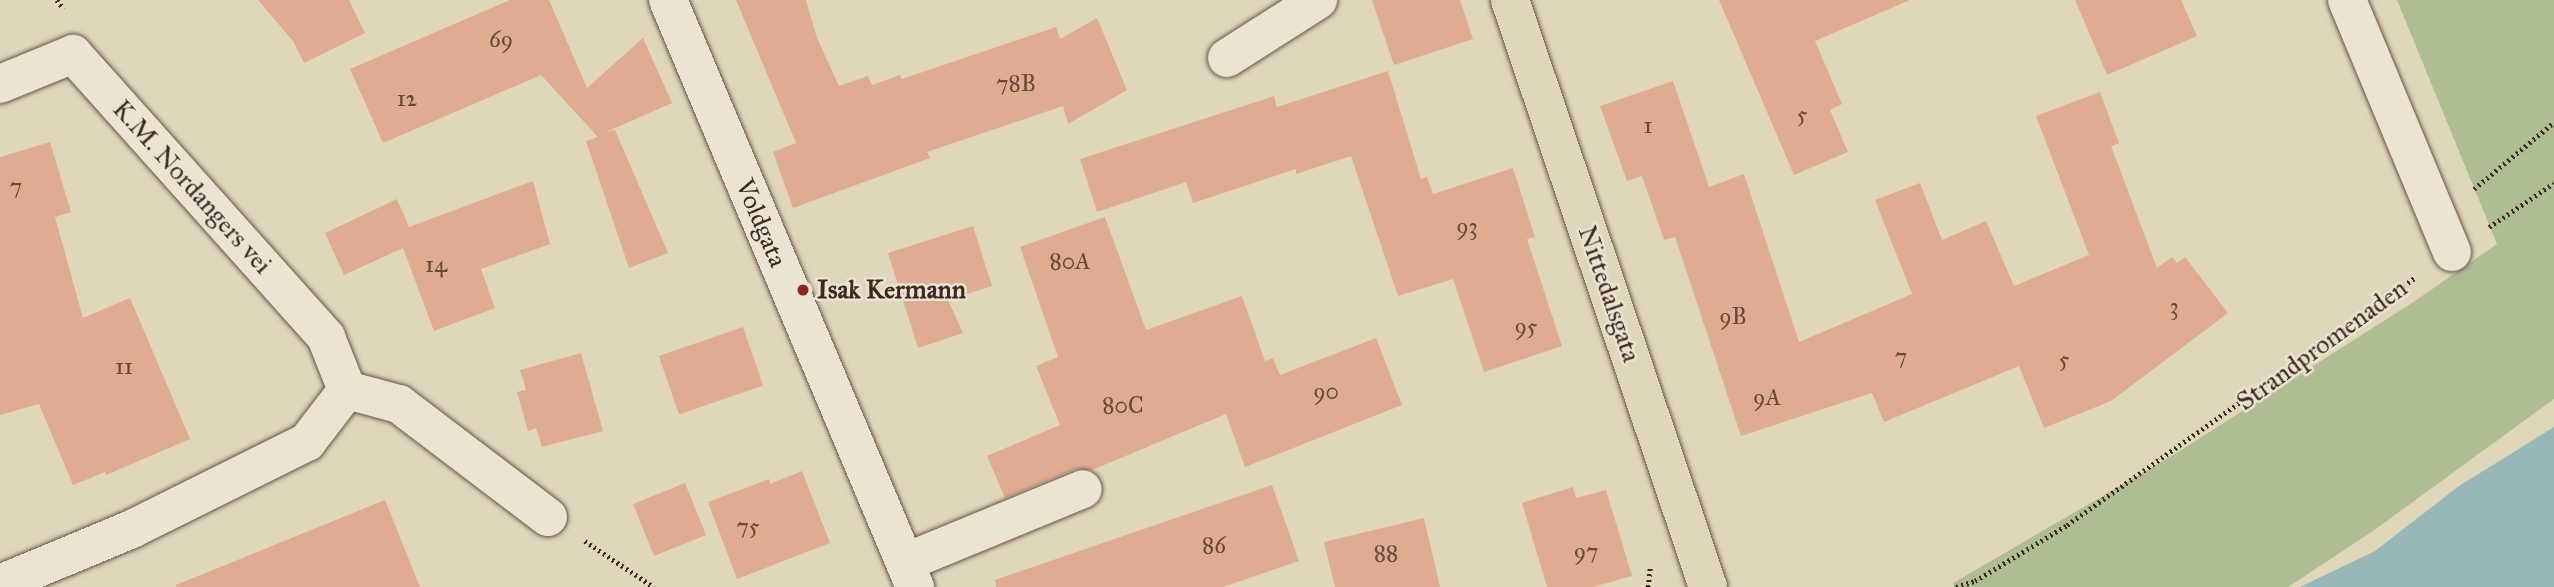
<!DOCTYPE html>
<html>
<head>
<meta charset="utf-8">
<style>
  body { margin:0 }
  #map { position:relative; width:2554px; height:587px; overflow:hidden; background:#e0d6b9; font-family:"IM FELL Great Primer",serif }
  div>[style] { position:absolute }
  .green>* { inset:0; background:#aebe92 }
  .water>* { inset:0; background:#97b7b8 }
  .building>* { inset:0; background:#e0ac91; transform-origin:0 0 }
  .path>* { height:4.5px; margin-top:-2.25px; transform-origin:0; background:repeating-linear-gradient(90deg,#3e2820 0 2px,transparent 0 5.5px) }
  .roads { filter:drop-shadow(0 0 2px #665446) drop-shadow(0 0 2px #665446) }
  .minor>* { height:38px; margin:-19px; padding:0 19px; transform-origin:19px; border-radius:19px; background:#ebe4d2 }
  .major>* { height:38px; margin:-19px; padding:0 19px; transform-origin:19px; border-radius:19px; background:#e0d6b9 }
  .dots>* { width:19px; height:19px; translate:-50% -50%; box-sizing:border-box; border:4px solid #ebe4d2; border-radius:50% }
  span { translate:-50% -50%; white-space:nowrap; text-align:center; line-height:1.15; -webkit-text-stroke:5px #ebe4d2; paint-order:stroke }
  .number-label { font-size:23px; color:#66493c }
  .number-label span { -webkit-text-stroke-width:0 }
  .street-label { font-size:26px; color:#3e2820 }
  .poi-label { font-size:26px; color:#3e2820; font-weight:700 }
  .left { translate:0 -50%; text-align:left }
</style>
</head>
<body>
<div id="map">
  <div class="green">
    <i style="clip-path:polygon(2397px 0,2554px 0,2554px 399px,2373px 531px,2288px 587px,1954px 587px,1953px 583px,2175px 454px,2415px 301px,2497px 244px)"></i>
  </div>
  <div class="water">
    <i style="clip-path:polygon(2554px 427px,2554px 587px,2300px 587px,2375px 551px,2459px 486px)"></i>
  </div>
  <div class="building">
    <i style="clip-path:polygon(258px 0,349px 0,365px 33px,304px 63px,293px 41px)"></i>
    <i style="clip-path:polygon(510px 0,549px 0,587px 88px,643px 38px,672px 103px,606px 132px,615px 130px,668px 253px,629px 268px,586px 141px,598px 137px,541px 75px,383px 143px,350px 69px)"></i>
    <i style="clip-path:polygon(736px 0,806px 0,817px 38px,839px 86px,868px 76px,872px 85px,900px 75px,902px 79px,1056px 27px,1060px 39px,1097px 18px,1127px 90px,1068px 124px,1063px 106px,927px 152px,930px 158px,793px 208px,773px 152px,796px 143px)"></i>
    <i style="clip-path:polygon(1372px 0,1460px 0,1473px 39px,1394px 65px)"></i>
    <i style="clip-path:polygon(1719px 0,1910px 0,1815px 41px,1842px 104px,1830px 110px,1848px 152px,1794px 175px)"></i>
    <i style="clip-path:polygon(2075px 0,2181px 0,2197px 36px,2107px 75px)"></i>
    <i style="clip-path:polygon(1388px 71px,1421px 179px,1427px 177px,1433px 194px,1513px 168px,1535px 237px,1527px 239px,1562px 346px,1484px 372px,1453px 279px,1398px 296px,1351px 156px,1296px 174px,1296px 169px,1193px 203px,1186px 182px,1097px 212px,1080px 159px,1274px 96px,1277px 107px)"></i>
    <i style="clip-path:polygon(1673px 81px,1709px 187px,1744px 174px,1799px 342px,1912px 294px,1875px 200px,1920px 183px,1942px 240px,1986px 221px,2014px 286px,2089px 255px,2036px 116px,2100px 92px,2119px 143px,2111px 146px,2157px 268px,2172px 257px,2177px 263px,2185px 257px,2228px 313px,2111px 401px,2044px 428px,2019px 366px,1884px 422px,1872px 393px,1741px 436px,1675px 237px,1664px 240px,1642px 176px,1627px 181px,1600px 106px)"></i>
    <i style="clip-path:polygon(50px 142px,71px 212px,55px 217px,83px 318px,130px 298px,190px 439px,106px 475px,105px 472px,73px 485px,39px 404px,0 415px,0 157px)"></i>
    <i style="clip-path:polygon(533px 181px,550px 244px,481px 269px,495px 308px,434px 331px,403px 248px,344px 275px,325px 233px,397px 199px,409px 227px)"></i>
    <i style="clip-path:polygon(1105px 217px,1146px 330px,1242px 296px,1265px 361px,1273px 358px,1280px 375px,1376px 338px,1402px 405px,1245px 467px,1226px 414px,1092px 470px,1075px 469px,1005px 498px,987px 456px,1060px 425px,1036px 366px,1058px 357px,1020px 247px)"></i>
    <i style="clip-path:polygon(973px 226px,992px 286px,948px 300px,963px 333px,918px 348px,888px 253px)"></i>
    <i style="left:743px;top:327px;width:62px;height:89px;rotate:71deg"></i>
    <i style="clip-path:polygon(581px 353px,603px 431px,542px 447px,536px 428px,528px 431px,517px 392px,526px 390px,520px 370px)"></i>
    <i style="clip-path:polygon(802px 471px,830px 543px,737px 579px,708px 502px,769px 479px,770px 484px)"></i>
    <i style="left:685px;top:483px;width:56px;height:56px;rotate:68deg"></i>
    <i style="clip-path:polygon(1272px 485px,1299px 561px,1223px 587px,996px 587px,995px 580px)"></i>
    <i style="clip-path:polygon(1573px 487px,1576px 498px,1606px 490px,1632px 576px,1593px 587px,1547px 587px,1522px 503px)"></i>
    <i style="clip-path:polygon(385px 500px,420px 587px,176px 587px,176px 585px)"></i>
    <i style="clip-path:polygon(1424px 518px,1440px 587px,1335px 587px,1324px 542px)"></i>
  </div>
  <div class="path">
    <i style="left:57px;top:0;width:11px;rotate:52deg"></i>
    <i style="left:2474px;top:189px;width:104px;rotate:-39.9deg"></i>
    <i style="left:2489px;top:227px;width:78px;rotate:-34.1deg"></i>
    <i style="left:585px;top:541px;width:83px;rotate:33.7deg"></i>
    <i style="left:1648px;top:587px;width:20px;rotate:-84deg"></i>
    <i style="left:1956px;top:587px;width:20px;rotate:-18deg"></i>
    <i style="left:1975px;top:581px;width:108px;rotate:-31.3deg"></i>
    <i style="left:2067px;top:525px;width:428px;rotate:-35.4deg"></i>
  </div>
  <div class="roads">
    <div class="minor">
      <i style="left:668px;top:0;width:637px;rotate:67.18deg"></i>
      <i style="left:2347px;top:0;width:273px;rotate:67.4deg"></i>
      <i style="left:1227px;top:58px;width:108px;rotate:-32.5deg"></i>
      <i style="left:0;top:84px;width:79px;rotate:-22.3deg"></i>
      <i style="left:73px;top:54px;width:380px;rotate:48.2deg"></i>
      <i style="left:326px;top:337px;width:57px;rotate:68.4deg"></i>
      <i style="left:347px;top:390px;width:66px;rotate:127.6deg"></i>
      <i style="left:307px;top:442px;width:195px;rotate:153.6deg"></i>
      <i style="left:132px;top:529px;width:143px;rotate:157.4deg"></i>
      <i style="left:347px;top:390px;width:54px;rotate:15.1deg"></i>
      <i style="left:399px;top:404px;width:187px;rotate:37.2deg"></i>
      <i style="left:906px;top:562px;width:191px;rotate:-22.4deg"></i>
    </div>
    <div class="major">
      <i style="left:1510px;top:0;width:619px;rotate:71.36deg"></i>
    </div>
  </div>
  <div class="dots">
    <i style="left:803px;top:290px;background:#8f2418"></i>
  </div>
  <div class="number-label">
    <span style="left:501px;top:39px">69</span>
    <span style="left:1016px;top:83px">78B</span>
    <span style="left:407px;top:98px">12</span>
    <span style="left:1802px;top:114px">5</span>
    <span style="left:1648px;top:125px">1</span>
    <span style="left:16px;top:186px">7</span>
    <span style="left:1467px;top:226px">93</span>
    <span style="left:1070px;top:261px">80A</span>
    <span style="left:436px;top:264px">14</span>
    <span style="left:2174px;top:306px">3</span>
    <span style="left:1733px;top:316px">9B</span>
    <span style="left:1526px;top:326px">95</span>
    <span style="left:1901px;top:356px">7</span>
    <span style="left:2064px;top:359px">5</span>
    <span style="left:124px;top:366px">11</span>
    <span style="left:1326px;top:391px">90</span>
    <span style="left:1767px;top:397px">9A</span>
    <span style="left:1123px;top:405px">80C</span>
    <span style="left:748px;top:526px">75</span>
    <span style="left:1214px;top:545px">86</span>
    <span style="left:1586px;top:551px">97</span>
    <span style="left:1386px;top:553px">88</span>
  </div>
  <div class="street-label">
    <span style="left:192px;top:187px;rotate:48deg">K.M. Nordangers vei</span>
    <span style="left:761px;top:223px;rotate:67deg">Voldgata</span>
    <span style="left:1609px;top:294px;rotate:71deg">Nittedalsgata</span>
    <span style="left:2322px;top:345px;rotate:-36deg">Strandpromenaden</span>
  </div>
  <div class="poi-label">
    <span class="left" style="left:817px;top:290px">Isak Kermann</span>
  </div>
</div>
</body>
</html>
